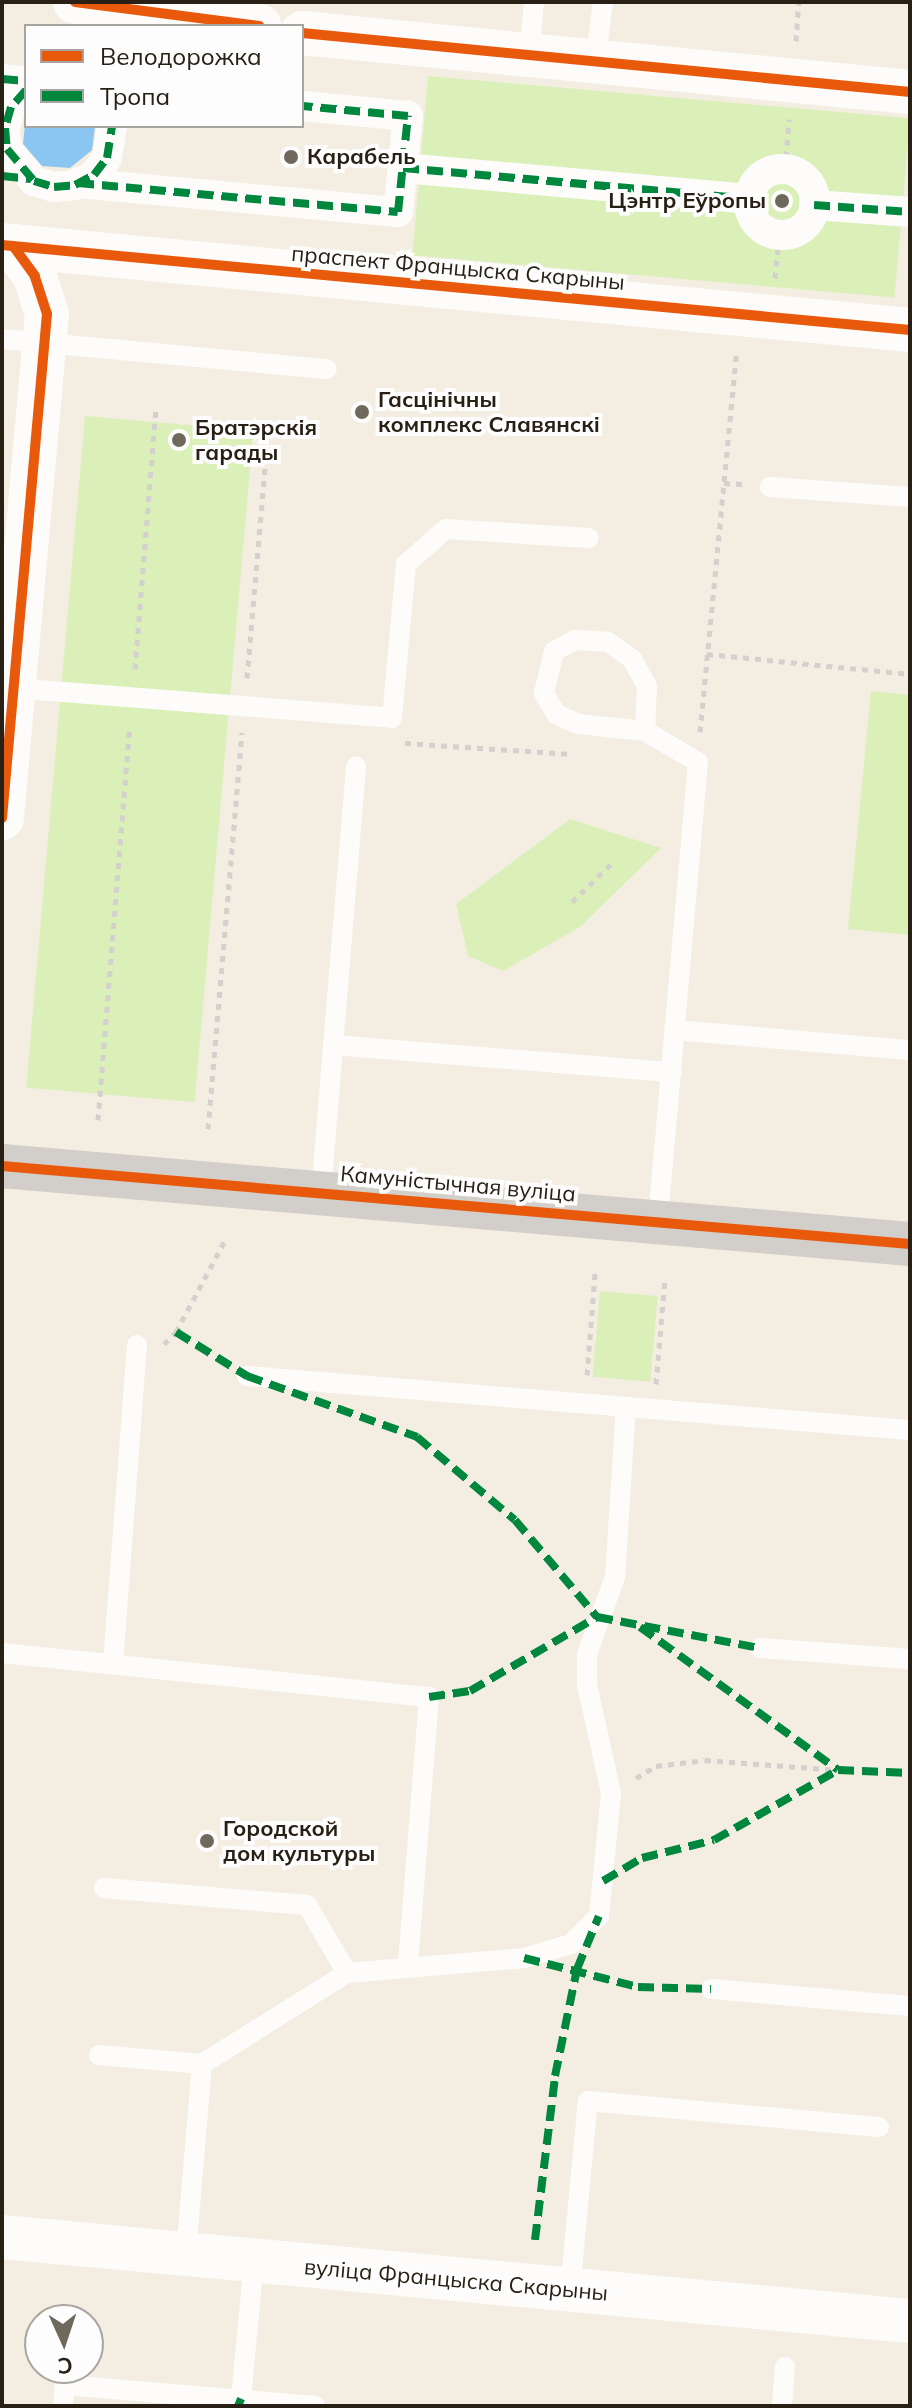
<!DOCTYPE html>
<html>
<head>
<meta charset="utf-8">
<style>
  body { margin:0 }
  #map { position:relative; width:912px; height:2408px; overflow:hidden; background:#f4ede2; font-family:Mulish,sans-serif }
  div>[style] { position:absolute }
  .green>* { inset:0; background:#dbf0b9; transform-origin:0 0 }
  .water>* { inset:0; background:#8bc6f2 }
  .path>* { height:5px; margin-top:-2.5px; transform-origin:0; background:repeating-linear-gradient(90deg,#d3d0cd 0 6px,transparent 0 12px) }
  .service>* { height:20px; margin:-10px; padding:0 10px; transform-origin:10px; border-radius:10px; background:#fdfcfb }
  .pedestrian>* { height:30px; margin:-15px; padding:0 15px; transform-origin:15px; border-radius:15px; background:#fdfcfb }
  .pedestrian>.ring { margin:-15px; padding:0; box-sizing:content-box; background:none; border:30px solid #fdfcfb; border-radius:50% }
  .tertiary>* { height:44px; margin:-22px; padding:0 22px; transform-origin:22px; border-radius:22px; background:#fdfcfb }
  .secondary>* { height:44px; margin:-22px; padding:0 22px; transform-origin:22px; border-radius:22px; background:#d2ceca }
  .quiet>* { height:8px; margin-top:-4px; transform-origin:0; background:repeating-linear-gradient(90deg,#00873e 0 16px,transparent 0 24px) }
  .cycleway>* { height:10px; margin:-5px; padding:0 5px; transform-origin:5px; border-radius:5px; background:#e8590c }
  .dots>* { width:22px; height:22px; translate:-50% -50%; box-sizing:border-box; border:4px solid #fdfdfd; border-radius:50% }
  span { translate:-50% -50%; white-space:nowrap; text-align:center; line-height:1.15; -webkit-text-stroke:8px #fdfdfd; paint-order:stroke }
  .poi-label { font-size:22px; color:#282015; font-weight:700 }
  .left { translate:0 -50%; text-align:left }
  .right { translate:-100% -50%; text-align:right }
  .street-label { font-size:22px; color:#282015 }
  .frame { position:absolute; inset:0; border:4px solid #282015; pointer-events:none }
  .legend { position:absolute; left:24px; top:24px; width:280px; height:104px; box-sizing:border-box; background:#fdfdfd; border:2px solid #a8a5a0; margin:0; padding:10px 14px; list-style:none; font-size:24px; color:#282015 }
  .legend li { display:flex; align-items:center; gap:16px; height:40px }
  .legend b { width:40px; border:2px solid #a8a5a0 }
  .north { position:absolute; left:24px; top:2304px; width:80px; height:80px; box-sizing:border-box; background:#fdfdfd; border:2px solid #a8a5a0; border-radius:50%; rotate:177deg; font-size:22px; font-weight:700; line-height:32px; text-align:center; color:#282015 }
  .north::after { content:''; display:block; margin:auto; width:28px; height:36px; background:#6f685d; clip-path:polygon(50% 0,100% 100%,50% 72%,0 100%) }
</style>
</head>
<body>
<div id="map">
  <div class="green">
    <i style="left:428px;top:76px;width:484px;height:180px;rotate:5deg"></i>
    <i style="left:85px;top:416px;width:169px;height:674px;rotate:5deg"></i>
    <i style="clip-path:polygon(871px 691px,910px 695px,910px 935px,848px 929px)"></i>
    <i style="clip-path:polygon(570px 819px,661px 848px,580px 927px,503px 971px,468px 956px,456px 904px)"></i>
    <i style="left:600px;top:1291px;width:58px;height:86px;rotate:5deg"></i>
  </div>
  <div class="water">
    <i style="clip-path:polygon(26px 115px,26px 126px,95px 126px,92px 150px,70px 168px,42px 166px,23px 144px)"></i>
  </div>
  <div class="path">
    <i style="left:796px;top:41px;width:39px;rotate:-86deg"></i>
    <i style="left:785px;top:169px;width:50px;rotate:-85.4deg"></i>
    <i style="left:775px;top:278px;width:43px;rotate:-84.7deg"></i>
    <i style="left:724px;top:483px;width:19px;rotate:3deg"></i>
    <i style="left:707px;top:654px;width:204px;rotate:5.6deg"></i>
    <i style="left:135px;top:669px;width:260px;rotate:-85.4deg"></i>
    <i style="left:247px;top:678px;width:259px;rotate:-85.1deg"></i>
    <i style="left:700px;top:732px;width:379px;rotate:-84.5deg"></i>
    <i style="left:405px;top:743px;width:166px;rotate:3.8deg"></i>
    <i style="left:572px;top:902px;width:54px;rotate:-44.3deg"></i>
    <i style="left:98px;top:1120px;width:395px;rotate:-85.4deg"></i>
    <i style="left:208px;top:1129px;width:398px;rotate:-85.1deg"></i>
    <i style="left:164px;top:1344px;width:17px;rotate:-45deg"></i>
    <i style="left:176px;top:1332px;width:102px;rotate:-61.9deg"></i>
    <i style="left:587px;top:1375px;width:102px;rotate:-85.5deg"></i>
    <i style="left:656px;top:1384px;width:106px;rotate:-85.1deg"></i>
    <i style="left:636px;top:1778px;width:23px;rotate:-31deg"></i>
    <i style="left:656px;top:1766px;width:49px;rotate:-7deg"></i>
    <i style="left:705px;top:1760px;width:133px;rotate:4.3deg"></i>
  </div>
  <div class="service">
    <i style="left:529px;top:58px;width:56px;rotate:-84.9deg"></i>
    <i style="left:595px;top:65px;width:64px;rotate:-82.8deg"></i>
    <i style="left:2px;top:339px;width:326px;rotate:5.3deg"></i>
    <i style="left:770px;top:487px;width:140px;rotate:4.1deg"></i>
    <i style="left:13px;top:688px;width:380px;rotate:4.5deg"></i>
    <i style="left:392px;top:718px;width:155px;rotate:-84.8deg"></i>
    <i style="left:406px;top:564px;width:53px;rotate:-41.2deg"></i>
    <i style="left:446px;top:529px;width:143px;rotate:3.6deg"></i>
    <i style="left:645px;top:731px;width:67px;rotate:-174deg"></i>
    <i style="left:578px;top:724px;width:24px;rotate:-156deg"></i>
    <i style="left:556px;top:714px;width:24px;rotate:-120deg"></i>
    <i style="left:544px;top:693px;width:43px;rotate:-76.6deg"></i>
    <i style="left:554px;top:651px;width:24px;rotate:-28deg"></i>
    <i style="left:575px;top:640px;width:33px;rotate:3deg"></i>
    <i style="left:608px;top:642px;width:29px;rotate:35deg"></i>
    <i style="left:632px;top:659px;width:31px;rotate:61deg"></i>
    <i style="left:647px;top:686px;width:45px;rotate:92.5deg"></i>
    <i style="left:645px;top:731px;width:61px;rotate:30.3deg"></i>
    <i style="left:698px;top:762px;width:461px;rotate:95deg"></i>
    <i style="left:675px;top:1030px;width:236px;rotate:4.9deg"></i>
    <i style="left:333px;top:1045px;width:340px;rotate:4.6deg"></i>
    <i style="left:321px;top:1193px;width:428px;rotate:-85.3deg"></i>
    <i style="left:247px;top:1376px;width:665px;rotate:4.66deg"></i>
    <i style="left:760px;top:1648px;width:150px;rotate:4.2deg"></i>
    <i style="left:2px;top:1653px;width:429px;rotate:5.9deg"></i>
    <i style="left:429px;top:1697px;width:268px;rotate:94.5deg"></i>
    <i style="left:113px;top:1664px;width:320px;rotate:-85.7deg"></i>
    <i style="left:104px;top:1888px;width:204px;rotate:4.8deg"></i>
    <i style="left:307px;top:1905px;width:79px;rotate:59.5deg"></i>
    <i style="left:711px;top:1989px;width:200px;rotate:4.9deg"></i>
    <i style="left:99px;top:2055px;width:103px;rotate:5deg"></i>
    <i style="left:186px;top:2254px;width:191px;rotate:-85.2deg"></i>
    <i style="left:202px;top:2064px;width:171px;rotate:-32.1deg"></i>
    <i style="left:347px;top:1973px;width:178px;rotate:-4.8deg"></i>
    <i style="left:524px;top:1958px;width:49px;rotate:-16.6deg"></i>
    <i style="left:571px;top:1944px;width:40px;rotate:-45deg"></i>
    <i style="left:599px;top:1916px;width:124px;rotate:-84.4deg"></i>
    <i style="left:611px;top:1793px;width:111px;rotate:-102.5deg"></i>
    <i style="left:587px;top:1685px;width:31px;rotate:-90deg"></i>
    <i style="left:587px;top:1654px;width:82px;rotate:-70deg"></i>
    <i style="left:615px;top:1577px;width:170px;rotate:-86.3deg"></i>
    <i style="left:570px;top:2290px;width:190px;rotate:-84.6deg"></i>
    <i style="left:588px;top:2101px;width:292px;rotate:5.1deg"></i>
    <i style="left:241px;top:2399px;width:139px;rotate:-84.6deg"></i>
    <i style="left:63px;top:2406px;width:21px;rotate:-85deg"></i>
    <i style="left:65px;top:2385px;width:251px;rotate:4.8deg"></i>
    <i style="left:782px;top:2406px;width:39px;rotate:-86deg"></i>
  </div>
  <div class="pedestrian">
    <i style="left:2px;top:79px;width:24px;rotate:5deg"></i>
    <i style="left:26px;top:90px;width:23px;rotate:131deg"></i>
    <i style="left:11px;top:107px;width:22px;rotate:106deg"></i>
    <i style="left:5px;top:128px;width:21px;rotate:85deg"></i>
    <i style="left:7px;top:149px;width:42px;rotate:49.8deg"></i>
    <i style="left:34px;top:181px;width:21px;rotate:17deg"></i>
    <i style="left:54px;top:187px;width:21px;rotate:-5deg"></i>
    <i style="left:75px;top:185px;width:21px;rotate:-28deg"></i>
    <i style="left:94px;top:175px;width:21px;rotate:-53deg"></i>
    <i style="left:107px;top:158px;width:32px;rotate:-81deg"></i>
    <i style="left:403px;top:168px;width:347px;rotate:5.1deg"></i>
    <i class="ring" style="left:749px;top:169px;width:36px;height:36px"></i>
    <i style="left:78px;top:183px;width:321px;rotate:5.2deg"></i>
    <i style="left:398px;top:212px;width:97px;rotate:-84.1deg"></i>
    <i style="left:408px;top:116px;width:106px;rotate:-174.6deg"></i>
    <i style="left:814px;top:205px;width:96px;rotate:4.2deg"></i>
  </div>
  <div class="tertiary">
    <i style="left:75px;top:2px;width:186px;rotate:7.4deg"></i>
    <i style="left:302px;top:33px;width:611px;rotate:5.54deg"></i>
    <i style="left:2px;top:245px;width:912px;rotate:5.35deg"></i>
    <i style="left:2px;top:818px;width:506px;rotate:-84.9deg"></i>
    <i style="left:47px;top:314px;width:40px;rotate:-108deg"></i>
    <i style="left:35px;top:276px;width:37px;rotate:-126deg"></i>
    <i style="left:2px;top:2237px;width:912px;rotate:5.29deg"></i>
  </div>
  <div class="secondary">
    <i style="left:2px;top:1166px;width:911px;rotate:4.91deg"></i>
  </div>
  <div class="quiet">
    <i style="left:2px;top:79px;width:24px;rotate:5deg"></i>
    <i style="left:26px;top:90px;width:23px;rotate:131deg"></i>
    <i style="left:11px;top:107px;width:22px;rotate:106deg"></i>
    <i style="left:5px;top:128px;width:21px;rotate:85deg"></i>
    <i style="left:7px;top:149px;width:42px;rotate:49.8deg"></i>
    <i style="left:34px;top:181px;width:21px;rotate:17deg"></i>
    <i style="left:54px;top:187px;width:21px;rotate:-5deg"></i>
    <i style="left:75px;top:185px;width:21px;rotate:-28deg"></i>
    <i style="left:94px;top:175px;width:21px;rotate:-53deg"></i>
    <i style="left:107px;top:158px;width:32px;rotate:-81deg"></i>
    <i style="left:403px;top:168px;width:347px;rotate:5.1deg"></i>
    <i style="left:2px;top:176px;width:29px;rotate:6deg"></i>
    <i style="left:78px;top:183px;width:321px;rotate:5.2deg"></i>
    <i style="left:398px;top:212px;width:97px;rotate:-84.1deg"></i>
    <i style="left:408px;top:116px;width:106px;rotate:-174.6deg"></i>
    <i style="left:814px;top:205px;width:96px;rotate:4.2deg"></i>
    <i style="left:176px;top:1332px;width:84px;rotate:31.8deg"></i>
    <i style="left:247px;top:1376px;width:181px;rotate:19.7deg"></i>
    <i style="left:417px;top:1437px;width:128px;rotate:40.3deg"></i>
    <i style="left:515px;top:1520px;width:127px;rotate:49.8deg"></i>
    <i style="left:640px;top:1627px;width:244px;rotate:35.8deg"></i>
    <i style="left:429px;top:1697px;width:41px;rotate:-8.3deg"></i>
    <i style="left:470px;top:1691px;width:147px;rotate:-30.2deg"></i>
    <i style="left:597px;top:1617px;width:166px;rotate:10.8deg"></i>
    <i style="left:603px;top:1881px;width:45px;rotate:-30.5deg"></i>
    <i style="left:642px;top:1858px;width:74px;rotate:-14deg"></i>
    <i style="left:714px;top:1840px;width:142px;rotate:-29.4deg"></i>
    <i style="left:838px;top:1770px;width:72px;rotate:2.4deg"></i>
    <i style="left:524px;top:1958px;width:118px;rotate:14.3deg"></i>
    <i style="left:638px;top:1987px;width:73px;rotate:1.6deg"></i>
    <i style="left:535px;top:2240px;width:165px;rotate:-83deg"></i>
    <i style="left:555px;top:2076px;width:109px;rotate:-78.4deg"></i>
    <i style="left:577px;top:1969px;width:57px;rotate:-67.5deg"></i>
    <i style="left:238px;top:2406px;width:8px;rotate:-67deg"></i>
  </div>
  <div class="cycleway">
    <i style="left:75px;top:2px;width:186px;rotate:7.4deg"></i>
    <i style="left:302px;top:33px;width:611px;rotate:5.54deg"></i>
    <i style="left:2px;top:245px;width:912px;rotate:5.35deg"></i>
    <i style="left:2px;top:818px;width:506px;rotate:-84.9deg"></i>
    <i style="left:47px;top:314px;width:40px;rotate:-108deg"></i>
    <i style="left:35px;top:276px;width:37px;rotate:-126deg"></i>
    <i style="left:2px;top:1166px;width:911px;rotate:4.91deg"></i>
  </div>
  <div class="dots">
    <i style="left:291px;top:157px;background:#6f685d"></i>
    <i style="left:782px;top:201px;background:#6f685d"></i>
    <i style="left:362px;top:412px;background:#6f685d"></i>
    <i style="left:179px;top:440px;background:#6f685d"></i>
    <i style="left:207px;top:1841px;background:#6f685d"></i>
  </div>
  <div class="poi-label">
    <span class="left" style="left:307px;top:157px">Карабель</span>
    <span class="right" style="left:766px;top:201px">Цэнтр Еўропы</span>
    <span class="left" style="left:378px;top:412px">Гасцінічны<br>комплекс Славянскі</span>
    <span class="left" style="left:195px;top:440px">Братэрскія<br>гарады</span>
    <span class="left" style="left:223px;top:1841px">Городской<br>дом культуры</span>
  </div>
  <div class="street-label">
    <span style="left:458px;top:268px;rotate:5deg">праспект Францыска Скарыны</span>
    <span style="left:458px;top:1184px;rotate:5deg">Камуністычная вуліца</span>
    <span style="left:456px;top:2280px;rotate:5deg">вуліца Францыска Скарыны</span>
  </div>
  <div class="frame"></div>
  <ul class="legend">
  <li><b style="height:10px;background:#e8590c"></b>Велодорожка</li>
  <li><b style="height:10px;background:#00873e"></b>Тропа</li>
  </ul>
  <div class="north">С</div>
</div>
</body>
</html>
